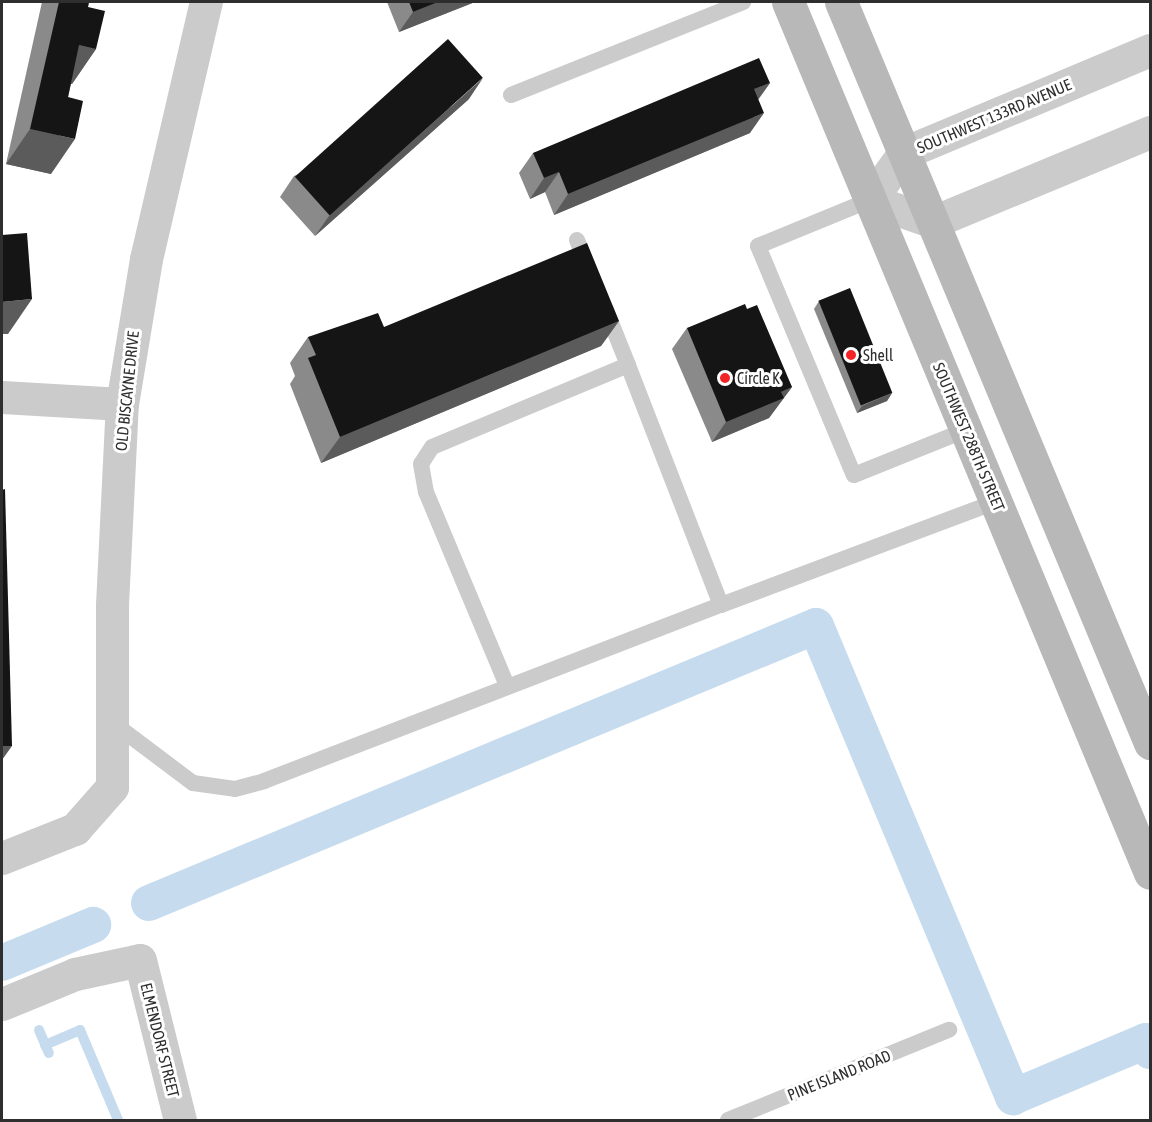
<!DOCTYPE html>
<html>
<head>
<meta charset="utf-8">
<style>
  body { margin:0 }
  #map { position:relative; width:1152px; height:1122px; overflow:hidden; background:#fff; font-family:"Asap Condensed",sans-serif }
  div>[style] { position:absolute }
  .stream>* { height:10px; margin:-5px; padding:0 5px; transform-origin:5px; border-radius:5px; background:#c6dcee }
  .canal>* { height:36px; margin:-18px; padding:0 18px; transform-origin:18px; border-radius:18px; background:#c6dcee }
  .service>* { height:16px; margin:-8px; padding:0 8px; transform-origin:8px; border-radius:8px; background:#cbcbcb }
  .minor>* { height:33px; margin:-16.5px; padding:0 16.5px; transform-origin:16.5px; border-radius:16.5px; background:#cbcbcb }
  .secondary>* { height:33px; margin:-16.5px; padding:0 16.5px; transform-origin:16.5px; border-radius:16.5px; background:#b8b8b8 }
  .wall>* { inset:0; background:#8a8a8a }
  .shaded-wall>* { inset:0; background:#5b5b5b }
  .building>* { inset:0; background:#151515; transform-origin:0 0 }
  .dots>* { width:16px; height:16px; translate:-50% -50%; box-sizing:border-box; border:3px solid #fff; border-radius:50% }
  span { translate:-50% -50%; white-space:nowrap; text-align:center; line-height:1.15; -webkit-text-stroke:6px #fff; paint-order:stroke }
  .street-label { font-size:16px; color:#2e2e2e }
  .poi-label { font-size:16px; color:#2e2e2e }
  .left { translate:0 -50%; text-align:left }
  .frame { position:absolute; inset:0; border:3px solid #2e2e2e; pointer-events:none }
</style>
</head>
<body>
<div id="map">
  <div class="stream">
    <i style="left:39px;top:1030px;width:25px;rotate:67deg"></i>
    <i style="left:45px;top:1045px;width:38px;rotate:-23deg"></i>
    <i style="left:80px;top:1030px;width:98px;rotate:67.1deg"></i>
  </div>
  <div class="canal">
    <i style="left:149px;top:903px;width:722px;rotate:-22.55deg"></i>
    <i style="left:816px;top:626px;width:511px;rotate:67.3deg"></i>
    <i style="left:1013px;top:1097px;width:144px;rotate:-22.8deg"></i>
    <i style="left:1146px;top:1041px;width:11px;rotate:68deg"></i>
    <i style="left:2px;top:963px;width:99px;rotate:-22.7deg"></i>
  </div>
  <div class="service">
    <i style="left:511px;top:95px;width:250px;rotate:-21.8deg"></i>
    <i style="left:870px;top:200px;width:121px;rotate:157.7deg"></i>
    <i style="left:758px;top:246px;width:248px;rotate:67.3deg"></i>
    <i style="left:854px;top:475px;width:121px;rotate:-21.9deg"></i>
    <i style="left:577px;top:240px;width:29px;rotate:68deg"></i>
    <i style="left:606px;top:310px;width:59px;rotate:68.2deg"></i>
    <i style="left:721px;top:605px;width:293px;rotate:-20.6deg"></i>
    <i style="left:113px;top:723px;width:100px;rotate:36.9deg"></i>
    <i style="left:193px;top:783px;width:42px;rotate:8.1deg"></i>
    <i style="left:235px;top:789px;width:30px;rotate:-15deg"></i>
    <i style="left:264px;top:781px;width:490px;rotate:-21.1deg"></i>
    <i style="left:721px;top:605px;width:257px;rotate:-111.2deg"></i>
    <i style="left:628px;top:365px;width:212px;rotate:157.3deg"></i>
    <i style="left:432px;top:447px;width:20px;rotate:123deg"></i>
    <i style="left:421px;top:464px;width:28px;rotate:80deg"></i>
    <i style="left:426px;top:492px;width:210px;rotate:67.3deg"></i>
    <i style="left:728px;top:1120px;width:239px;rotate:-22.2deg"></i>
  </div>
  <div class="minor">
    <i style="left:1150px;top:50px;width:267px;rotate:157.3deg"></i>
    <i style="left:904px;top:153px;width:58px;rotate:125.9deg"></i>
    <i style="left:870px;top:200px;width:67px;rotate:19.2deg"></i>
    <i style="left:933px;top:222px;width:235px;rotate:-22.5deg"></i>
    <i style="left:2px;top:397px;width:120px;rotate:3.3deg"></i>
    <i style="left:2px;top:858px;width:79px;rotate:-21.7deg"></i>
    <i style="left:75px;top:829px;width:56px;rotate:-48.6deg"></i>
    <i style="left:112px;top:787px;width:182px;rotate:-90deg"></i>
    <i style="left:112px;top:605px;width:201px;rotate:-87.2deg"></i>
    <i style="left:122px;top:404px;width:147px;rotate:-80.6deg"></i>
    <i style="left:146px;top:259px;width:264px;rotate:-76.9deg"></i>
    <i style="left:2px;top:1004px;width:79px;rotate:-22.3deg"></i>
    <i style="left:75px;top:974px;width:66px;rotate:-12.2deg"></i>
    <i style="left:140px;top:960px;width:165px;rotate:76deg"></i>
  </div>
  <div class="secondary">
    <i style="left:788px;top:2px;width:943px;rotate:67.43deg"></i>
    <i style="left:841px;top:2px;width:803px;rotate:67.36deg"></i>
  </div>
  <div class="wall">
    <i style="clip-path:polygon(42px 2px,89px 2px,88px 7px,96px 49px,72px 84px,71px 84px,51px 174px,6px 164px)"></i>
    <i style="clip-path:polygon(387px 2px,475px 2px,399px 32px)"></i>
    <i style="clip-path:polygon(770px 83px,758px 99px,750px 133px,554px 215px,545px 192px,530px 199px,519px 173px,533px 153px)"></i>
    <i style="clip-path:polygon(469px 99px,315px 236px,280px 197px,294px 176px)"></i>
    <i style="clip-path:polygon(819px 301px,892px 393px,887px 401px,857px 413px,814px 309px)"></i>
    <i style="clip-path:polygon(747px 309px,792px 387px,769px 418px,712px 442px,672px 349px,687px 328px)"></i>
    <i style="clip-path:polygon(619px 321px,601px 346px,321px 463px,290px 384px,295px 376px,290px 363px,308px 337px,384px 327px)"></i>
  </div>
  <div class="shaded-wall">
    <i style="clip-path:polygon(438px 2px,475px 2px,399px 32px,413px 12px)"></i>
    <i style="clip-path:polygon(79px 45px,96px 49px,72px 84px,55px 80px)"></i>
    <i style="clip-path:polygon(483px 78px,469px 99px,315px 236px,329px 216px)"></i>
    <i style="clip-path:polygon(770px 83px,755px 104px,754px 89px)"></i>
    <i style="clip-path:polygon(764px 113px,750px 133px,554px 215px,568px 194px)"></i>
    <i style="clip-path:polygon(30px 129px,75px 139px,51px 174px,6px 164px)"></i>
    <i style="clip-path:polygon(559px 172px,545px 192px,530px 199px,544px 178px)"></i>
    <i style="clip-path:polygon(32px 299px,8px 334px,2px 334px,2px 302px)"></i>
    <i style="clip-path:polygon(619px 321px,601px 346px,321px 463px,340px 437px)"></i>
    <i style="clip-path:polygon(792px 387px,769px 418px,712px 442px,726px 422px,781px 392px)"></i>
    <i style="clip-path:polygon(892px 393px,887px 401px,857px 413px,862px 406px)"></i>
    <i style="clip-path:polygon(2px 746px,12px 746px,2px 760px)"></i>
  </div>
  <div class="building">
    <i style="clip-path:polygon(59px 2px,89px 2px,88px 7px,105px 11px,96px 49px,79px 45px,68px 97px,83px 101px,75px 139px,30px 129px)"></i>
    <i style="clip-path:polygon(409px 2px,438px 2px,413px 12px)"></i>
    <i style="left:448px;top:39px;width:52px;height:206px;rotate:48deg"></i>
    <i style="clip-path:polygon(759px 58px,770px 83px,754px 89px,764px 113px,568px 194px,559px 172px,544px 178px,533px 153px)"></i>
    <i style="clip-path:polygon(27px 233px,32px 299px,2px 302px,2px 235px)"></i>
    <i style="clip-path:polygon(587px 243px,619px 321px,340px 437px,308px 358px,316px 355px,308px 337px,378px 313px,384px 327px)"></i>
    <i style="left:850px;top:288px;width:113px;height:34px;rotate:68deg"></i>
    <i style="clip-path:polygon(745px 304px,747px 309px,757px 305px,792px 387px,781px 392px,784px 398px,726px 422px,687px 328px)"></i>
    <i style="clip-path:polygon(5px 489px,12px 746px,2px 746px,2px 490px)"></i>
  </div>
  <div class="dots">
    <i style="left:851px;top:355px;background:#f22426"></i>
    <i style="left:725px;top:378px;background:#f22426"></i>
  </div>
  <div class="street-label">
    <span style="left:994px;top:116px;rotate:-23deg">SOUTHWEST 133RD AVENUE</span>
    <span style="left:127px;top:391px;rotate:-84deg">OLD BISCAYNE DRIVE</span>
    <span style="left:969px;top:437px;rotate:67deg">SOUTHWEST 288TH STREET</span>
    <span style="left:160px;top:1040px;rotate:76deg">ELMENDORF STREET</span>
    <span style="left:839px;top:1075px;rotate:-22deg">PINE ISLAND ROAD</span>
  </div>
  <div class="poi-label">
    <span class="left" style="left:863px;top:355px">Shell</span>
    <span class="left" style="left:737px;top:378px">Circle K</span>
  </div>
  <div class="frame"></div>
</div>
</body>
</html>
